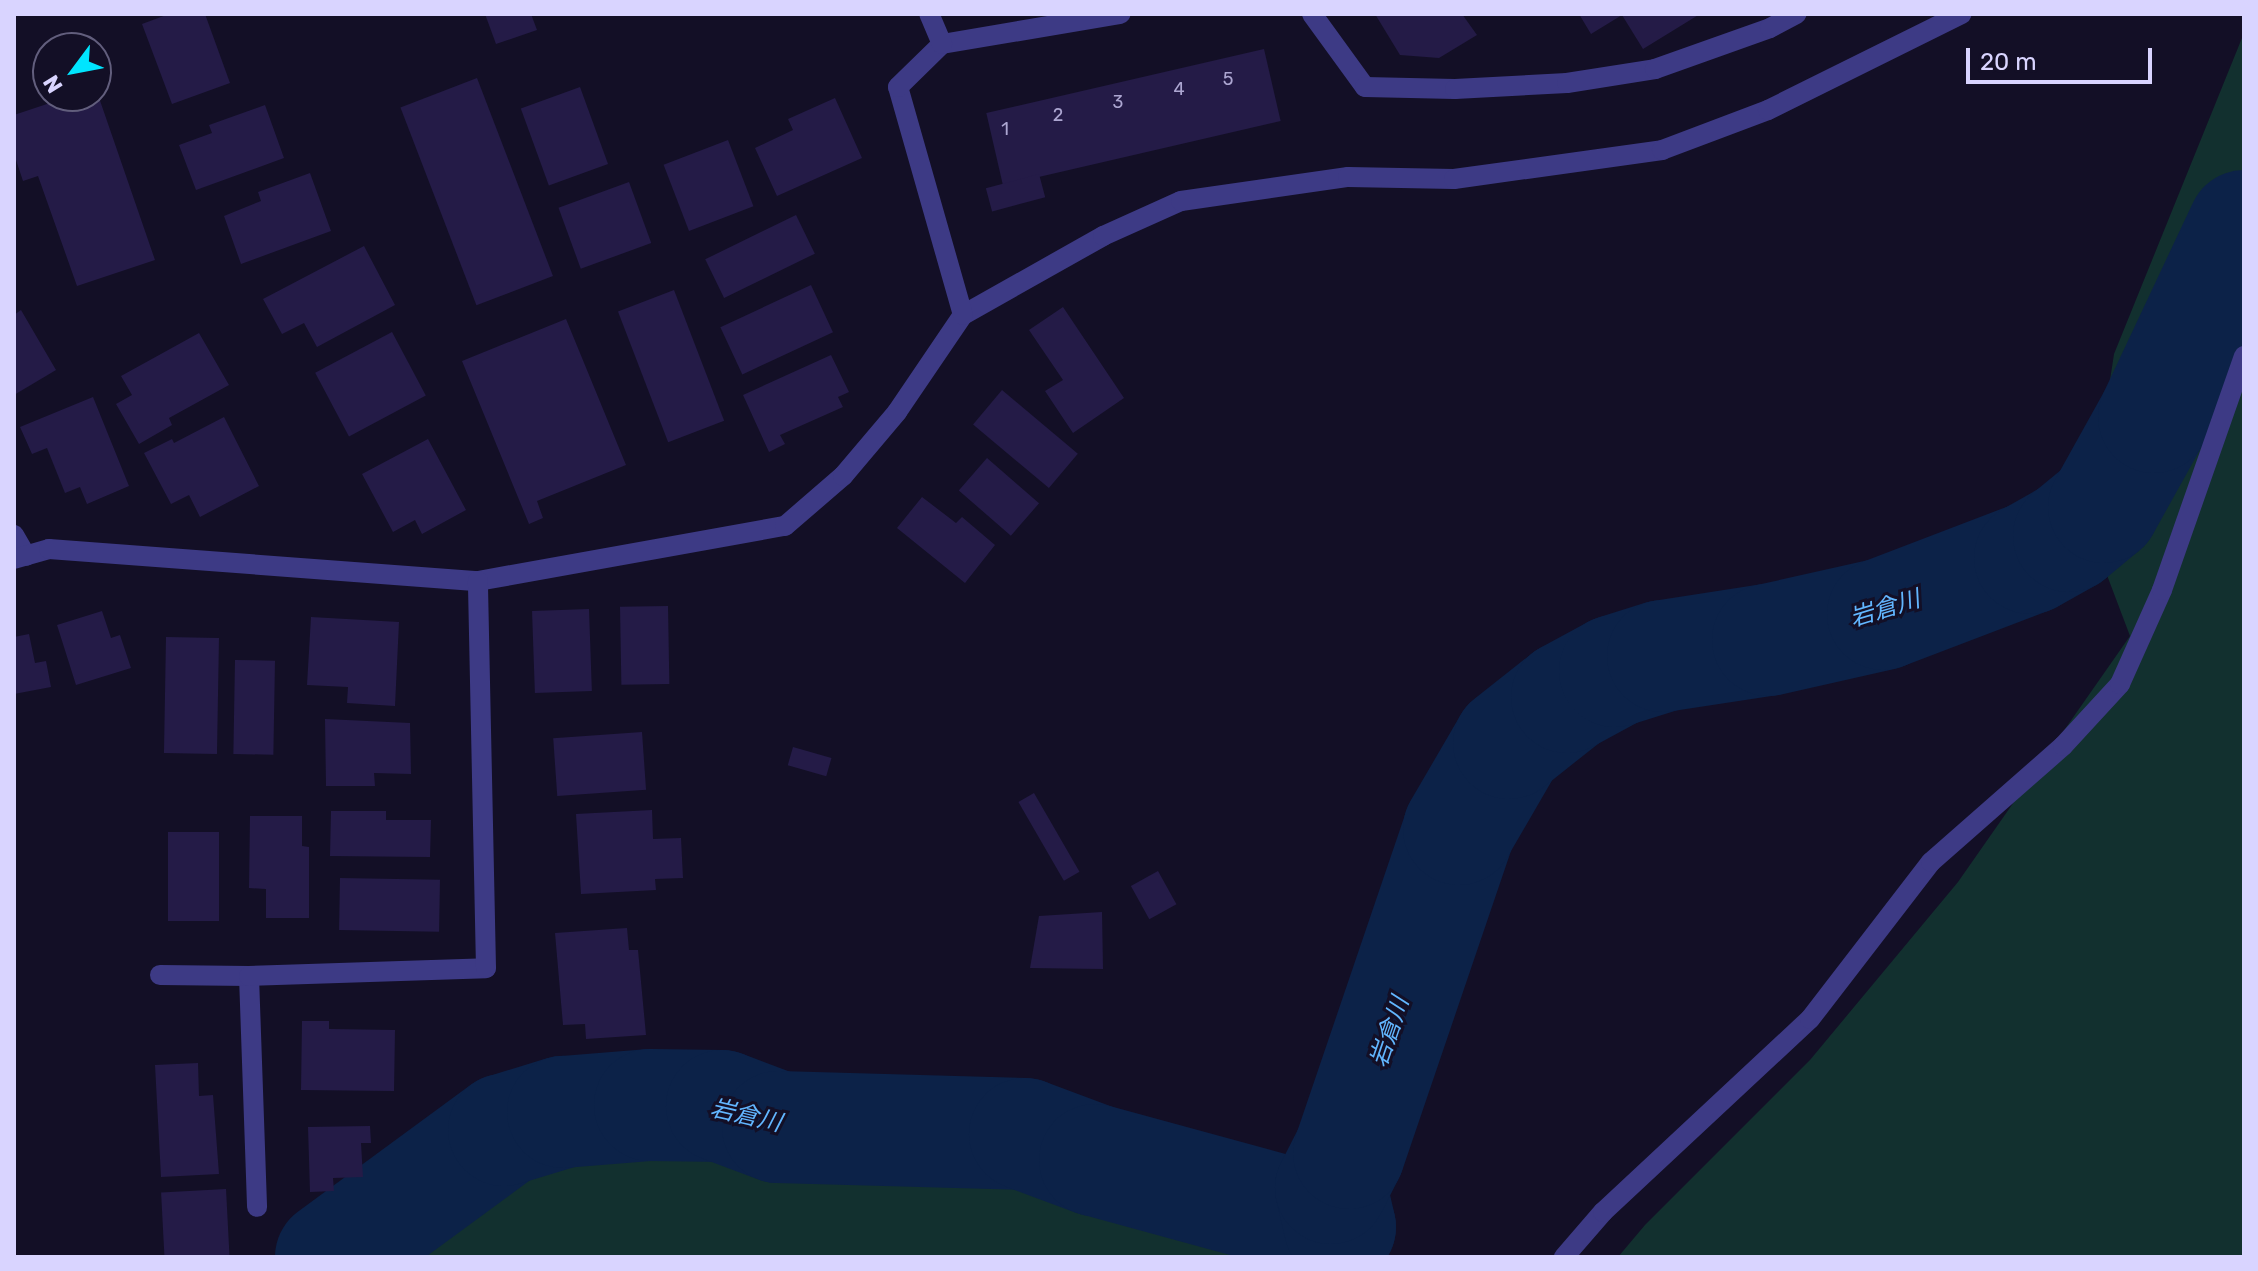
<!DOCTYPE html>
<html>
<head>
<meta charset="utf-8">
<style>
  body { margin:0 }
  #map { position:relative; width:2258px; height:1271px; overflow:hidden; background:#130f26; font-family:Rubik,"Noto Sans JP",sans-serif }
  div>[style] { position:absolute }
  .green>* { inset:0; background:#12302f }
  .stream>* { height:18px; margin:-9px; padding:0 9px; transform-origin:9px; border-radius:9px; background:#0c2248 }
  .river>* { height:112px; margin:-56px; padding:0 56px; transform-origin:56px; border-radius:56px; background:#0c2248 }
  .building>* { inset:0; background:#241b47; transform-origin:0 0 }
  .service>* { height:20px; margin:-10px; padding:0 10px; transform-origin:10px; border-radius:10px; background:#3d3a85 }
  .minor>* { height:20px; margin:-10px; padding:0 10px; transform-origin:10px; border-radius:10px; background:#3d3a85 }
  span { translate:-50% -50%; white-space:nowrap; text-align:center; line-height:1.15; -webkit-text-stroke:6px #130f26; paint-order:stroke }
  .number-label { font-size:18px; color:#aca6d1 }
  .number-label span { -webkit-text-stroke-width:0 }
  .water-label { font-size:24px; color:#62b6ff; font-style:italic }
  .frame { position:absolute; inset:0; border:16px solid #d9d4ff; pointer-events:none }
  .north { position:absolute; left:32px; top:32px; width:80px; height:80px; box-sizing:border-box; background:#130f26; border:2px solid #625e7d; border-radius:50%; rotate:238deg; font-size:22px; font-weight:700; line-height:32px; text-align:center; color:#d9d4ff }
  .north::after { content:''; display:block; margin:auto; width:28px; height:36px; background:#00e5ff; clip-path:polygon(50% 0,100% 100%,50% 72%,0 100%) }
  .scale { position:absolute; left:1966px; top:48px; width:186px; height:36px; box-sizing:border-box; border:4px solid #d9d4ff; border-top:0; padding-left:10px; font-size:24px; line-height:28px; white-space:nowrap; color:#d9d4ff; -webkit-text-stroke:6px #130f26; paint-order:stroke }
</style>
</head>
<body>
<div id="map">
  <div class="green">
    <i style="clip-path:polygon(2244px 33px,2244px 1257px,1618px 1257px,1645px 1225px,1810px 1060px,1958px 882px,2130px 636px,2088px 525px,2114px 354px)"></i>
    <i style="clip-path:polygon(646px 1111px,741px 1130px,964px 1122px,1076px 1126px,1172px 1161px,1226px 1203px,1248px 1236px,1252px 1257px,327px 1257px,379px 1213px,553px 1122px)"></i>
  </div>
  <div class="stream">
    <i style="left:1340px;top:1227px;width:30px;rotate:82deg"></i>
  </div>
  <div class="river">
    <i style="left:331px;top:1257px;width:215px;rotate:-36.3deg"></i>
    <i style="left:504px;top:1130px;width:62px;rotate:-17deg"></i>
    <i style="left:563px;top:1112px;width:87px;rotate:-4.6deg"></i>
    <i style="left:650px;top:1105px;width:72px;rotate:0.8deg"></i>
    <i style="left:722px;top:1106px;width:60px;rotate:20.6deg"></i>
    <i style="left:778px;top:1127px;width:247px;rotate:1.6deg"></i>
    <i style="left:1025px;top:1134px;width:75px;rotate:20.4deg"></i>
    <i style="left:1095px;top:1160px;width:254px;rotate:15.3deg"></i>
    <i style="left:1340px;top:1227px;width:40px;rotate:-103deg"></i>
    <i style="left:1331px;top:1188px;width:39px;rotate:-63deg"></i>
    <i style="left:1349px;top:1153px;width:342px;rotate:-71.2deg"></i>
    <i style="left:1459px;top:829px;width:99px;rotate:-59.8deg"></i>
    <i style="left:1509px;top:743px;width:74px;rotate:-38.4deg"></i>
    <i style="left:1567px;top:697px;width:55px;rotate:-28.4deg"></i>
    <i style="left:1615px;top:671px;width:50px;rotate:-17.4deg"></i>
    <i style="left:1663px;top:656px;width:106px;rotate:-8.7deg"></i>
    <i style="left:1768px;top:640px;width:118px;rotate:-12.7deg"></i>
    <i style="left:1883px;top:614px;width:157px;rotate:-20.9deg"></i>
    <i style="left:2030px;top:558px;width:45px;rotate:-29.4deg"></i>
    <i style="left:2069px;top:536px;width:45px;rotate:-39.6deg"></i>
    <i style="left:2104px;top:507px;width:103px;rotate:-60.9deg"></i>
    <i style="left:2154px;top:417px;width:211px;rotate:-64.8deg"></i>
  </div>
  <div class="building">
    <i style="clip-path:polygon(169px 14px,205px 14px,230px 83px,172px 104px,142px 24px)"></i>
    <i style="clip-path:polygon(485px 14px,531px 14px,537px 30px,496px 44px)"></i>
    <i style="clip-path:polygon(1375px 14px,1462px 14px,1477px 35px,1439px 58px,1400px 55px)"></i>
    <i style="clip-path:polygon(1579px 14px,1700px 14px,1643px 49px,1622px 15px,1591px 34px)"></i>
    <i style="left:1264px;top:49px;width:74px;height:285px;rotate:77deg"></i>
    <i style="left:477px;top:78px;width:212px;height:82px;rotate:69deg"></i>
    <i style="left:580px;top:87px;width:82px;height:63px;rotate:70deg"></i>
    <i style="clip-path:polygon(96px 89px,155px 260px,77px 286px,38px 176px,23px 181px,14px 154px,14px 115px,71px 96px,96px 96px)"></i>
    <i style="clip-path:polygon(835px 98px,862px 158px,777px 196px,755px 148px,793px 130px,788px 119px)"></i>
    <i style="clip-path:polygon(265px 105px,284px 158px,196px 190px,179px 145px,212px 133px,209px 125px)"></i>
    <i style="left:728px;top:140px;width:71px;height:69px;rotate:69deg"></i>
    <i style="clip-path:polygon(310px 173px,331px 231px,241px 264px,224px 216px,261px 201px,258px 192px)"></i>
    <i style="left:1039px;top:174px;width:24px;height:55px;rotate:75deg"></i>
    <i style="left:629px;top:182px;width:65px;height:75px;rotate:70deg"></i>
    <i style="left:796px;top:215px;width:43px;height:101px;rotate:64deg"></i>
    <i style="clip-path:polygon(364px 246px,395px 305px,317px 347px,304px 323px,282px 334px,263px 299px)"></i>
    <i style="left:811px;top:285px;width:52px;height:100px;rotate:65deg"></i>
    <i style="left:674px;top:290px;width:140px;height:60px;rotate:69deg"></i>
    <i style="clip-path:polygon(1063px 307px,1124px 398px,1073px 433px,1045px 391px,1063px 380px,1029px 330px)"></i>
    <i style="clip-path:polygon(21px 310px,56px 370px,14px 395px,14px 315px)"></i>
    <i style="clip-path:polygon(566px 319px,626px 465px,537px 501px,543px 518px,529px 524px,462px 361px)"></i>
    <i style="left:392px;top:332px;width:72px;height:87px;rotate:62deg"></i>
    <i style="clip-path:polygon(199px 333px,229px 385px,169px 418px,172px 425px,139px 444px,116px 404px,132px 395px,121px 376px)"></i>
    <i style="clip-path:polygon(831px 355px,849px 392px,838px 397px,843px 407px,780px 435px,785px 444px,769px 452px,743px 395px)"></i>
    <i style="left:1002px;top:390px;width:99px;height:45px;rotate:40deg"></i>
    <i style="clip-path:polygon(93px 397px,129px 486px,87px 504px,80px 487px,65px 493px,47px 448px,32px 454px,20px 427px)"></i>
    <i style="clip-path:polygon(224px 417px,259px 486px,200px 517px,189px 495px,171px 504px,144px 453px,172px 439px,174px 443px)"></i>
    <i style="clip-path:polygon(428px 439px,466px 510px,422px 534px,415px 520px,393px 532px,362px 474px)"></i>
    <i style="left:987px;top:458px;width:69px;height:43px;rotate:41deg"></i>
    <i style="clip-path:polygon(922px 497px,956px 523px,962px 517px,995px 545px,965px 583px,897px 528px)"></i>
    <i style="left:668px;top:606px;width:78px;height:48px;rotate:89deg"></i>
    <i style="left:589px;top:609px;width:82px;height:57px;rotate:88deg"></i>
    <i style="clip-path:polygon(102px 611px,111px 638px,120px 635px,131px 668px,76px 685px,57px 625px)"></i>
    <i style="clip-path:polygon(311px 617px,399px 622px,395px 706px,347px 703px,348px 687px,307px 685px)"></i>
    <i style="clip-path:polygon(29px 634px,35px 663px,46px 661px,51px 687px,14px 694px,14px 637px)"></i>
    <i style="left:166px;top:637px;width:53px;height:116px;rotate:1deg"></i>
    <i style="left:235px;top:660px;width:40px;height:94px;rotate:1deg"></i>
    <i style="clip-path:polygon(325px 719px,410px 723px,411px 774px,374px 773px,375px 786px,326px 786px)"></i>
    <i style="left:642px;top:732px;width:58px;height:89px;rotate:86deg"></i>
    <i style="left:793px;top:747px;width:40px;height:19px;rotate:16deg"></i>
    <i style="left:1034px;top:793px;width:91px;height:18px;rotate:60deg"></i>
    <i style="clip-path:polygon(652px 810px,653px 839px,681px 838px,683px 878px,655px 879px,656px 890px,581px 894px,576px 814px)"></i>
    <i style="clip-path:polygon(331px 811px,386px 811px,386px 820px,431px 820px,430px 857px,330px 856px)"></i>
    <i style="clip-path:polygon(250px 816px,302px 816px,302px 846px,309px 847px,309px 918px,266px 918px,266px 889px,249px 888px)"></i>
    <i style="left:168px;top:832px;width:51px;height:89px"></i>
    <i style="left:1158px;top:871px;width:38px;height:31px;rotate:61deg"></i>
    <i style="left:340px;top:878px;width:100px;height:52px;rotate:1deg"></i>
    <i style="clip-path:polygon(1102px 912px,1103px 969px,1030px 968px,1039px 916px)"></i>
    <i style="clip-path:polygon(627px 928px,629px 950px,638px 950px,646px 1035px,586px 1039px,585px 1024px,563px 1025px,555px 933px)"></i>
    <i style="clip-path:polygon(302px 1021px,329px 1021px,329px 1029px,395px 1030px,394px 1091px,301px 1090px)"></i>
    <i style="clip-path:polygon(198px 1063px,199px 1096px,213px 1095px,219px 1174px,161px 1177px,155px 1065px)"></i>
    <i style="clip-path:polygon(370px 1126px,371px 1143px,361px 1143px,363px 1177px,333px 1178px,334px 1191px,310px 1192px,308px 1127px)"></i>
    <i style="left:226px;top:1189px;width:68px;height:65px;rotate:87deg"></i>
  </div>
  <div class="service">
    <i style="left:249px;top:976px;width:231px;rotate:88deg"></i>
  </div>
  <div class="minor">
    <i style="left:1312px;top:14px;width:90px;rotate:54deg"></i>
    <i style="left:1365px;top:87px;width:90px;rotate:1.3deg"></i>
    <i style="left:1455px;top:89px;width:112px;rotate:-3.1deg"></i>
    <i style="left:1567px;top:83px;width:89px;rotate:-9deg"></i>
    <i style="left:1655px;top:69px;width:122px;rotate:-19.6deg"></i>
    <i style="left:1770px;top:28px;width:30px;rotate:-28deg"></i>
    <i style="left:942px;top:44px;width:181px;rotate:-9.6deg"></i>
    <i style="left:963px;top:315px;width:161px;rotate:-29.4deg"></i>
    <i style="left:1103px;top:236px;width:85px;rotate:-24.2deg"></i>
    <i style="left:1181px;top:201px;width:169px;rotate:-8.2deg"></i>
    <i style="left:1348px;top:177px;width:106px;rotate:1.1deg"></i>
    <i style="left:1454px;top:179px;width:210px;rotate:-7.9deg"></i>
    <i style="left:1662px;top:150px;width:113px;rotate:-20.7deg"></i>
    <i style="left:1768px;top:110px;width:216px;rotate:-26.4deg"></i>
    <i style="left:14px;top:535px;width:24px;rotate:60deg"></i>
    <i style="left:14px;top:559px;width:36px;rotate:-16deg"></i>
    <i style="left:49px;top:549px;width:430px;rotate:4.3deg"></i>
    <i style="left:478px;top:581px;width:312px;rotate:-10.2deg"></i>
    <i style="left:785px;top:526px;width:77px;rotate:-40.8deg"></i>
    <i style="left:843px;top:476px;width:84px;rotate:-49.8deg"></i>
    <i style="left:897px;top:412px;width:117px;rotate:-55.8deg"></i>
    <i style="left:963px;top:315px;width:237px;rotate:-105.9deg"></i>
    <i style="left:898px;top:87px;width:62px;rotate:-44.3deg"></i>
    <i style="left:942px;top:44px;width:33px;rotate:-113deg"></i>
    <i style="left:160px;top:975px;width:89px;rotate:0.6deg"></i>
    <i style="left:249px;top:976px;width:237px;rotate:-1.9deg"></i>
    <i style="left:486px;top:968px;width:387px;rotate:-91.2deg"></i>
    <i style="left:1564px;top:1257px;width:60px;rotate:-49.1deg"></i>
    <i style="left:1603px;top:1212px;width:283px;rotate:-43deg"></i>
    <i style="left:1810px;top:1019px;width:198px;rotate:-52.4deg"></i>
    <i style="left:1931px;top:862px;width:176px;rotate:-41.3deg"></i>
    <i style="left:2063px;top:746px;width:84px;rotate:-47.4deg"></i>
    <i style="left:2120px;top:684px;width:103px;rotate:-65.9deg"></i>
    <i style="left:2162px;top:590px;width:248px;rotate:-70.7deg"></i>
  </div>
  <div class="number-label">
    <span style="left:1228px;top:79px">5</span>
    <span style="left:1179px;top:89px">4</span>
    <span style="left:1118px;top:102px">3</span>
    <span style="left:1058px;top:115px">2</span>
    <span style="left:1005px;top:129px">1</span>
  </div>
  <div class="water-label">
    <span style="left:1885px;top:609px;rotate:-17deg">岩倉川</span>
    <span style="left:1390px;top:1032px;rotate:-71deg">岩倉川</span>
    <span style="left:746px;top:1116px;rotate:13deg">岩倉川</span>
  </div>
  <div class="frame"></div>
  <div class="north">N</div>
  <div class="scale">20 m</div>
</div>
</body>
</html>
